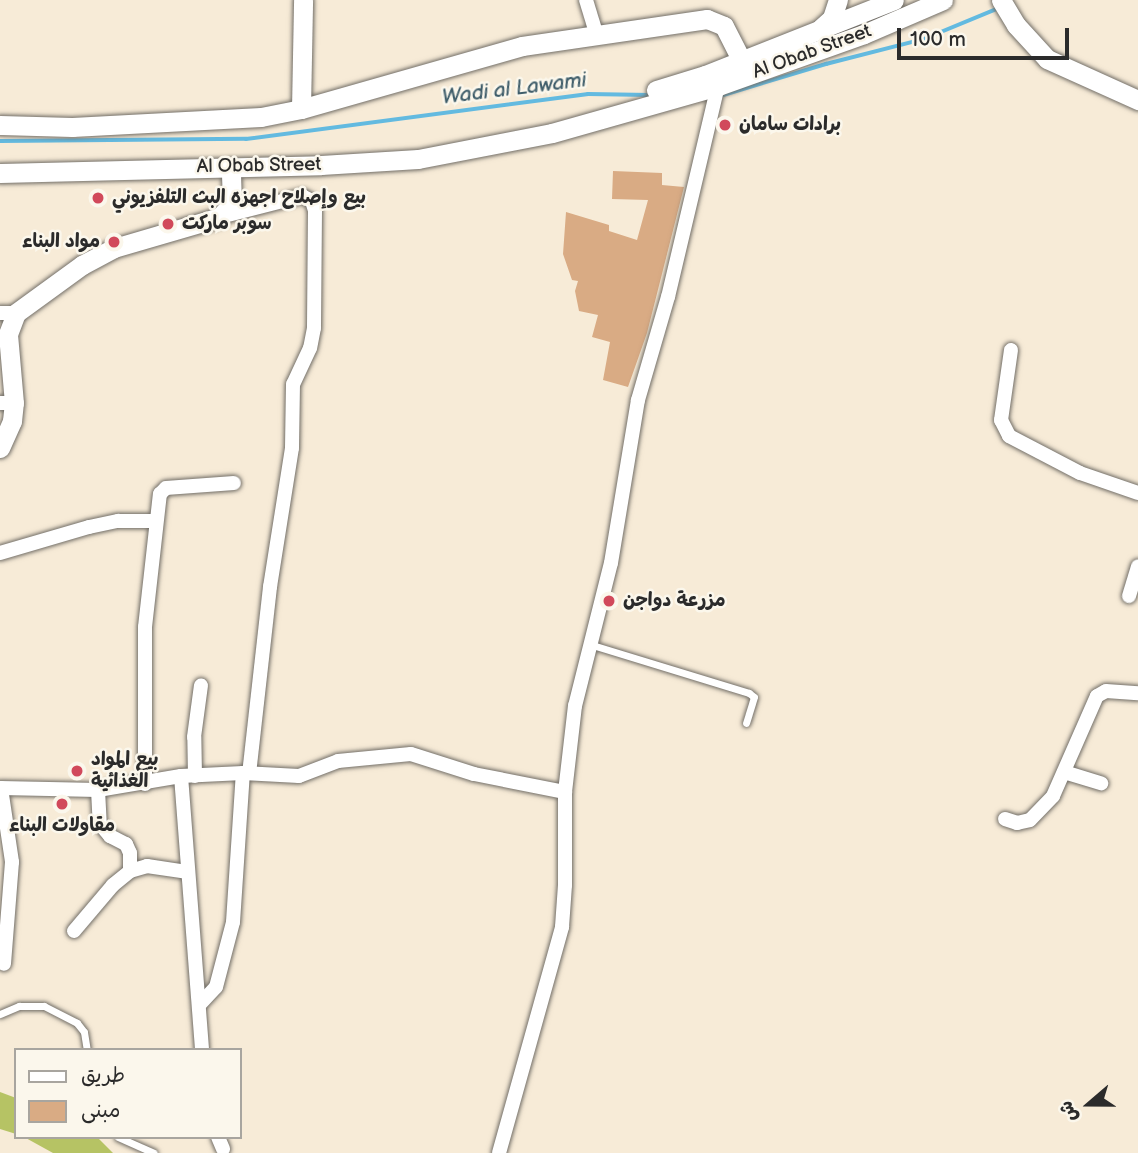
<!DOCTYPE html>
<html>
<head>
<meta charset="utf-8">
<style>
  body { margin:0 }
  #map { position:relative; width:1138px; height:1153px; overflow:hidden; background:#f7ebd7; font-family:"Balsamiq Sans","Playpen Sans Arabic",sans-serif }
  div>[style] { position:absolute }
  .green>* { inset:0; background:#b6c364 }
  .stream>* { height:3.5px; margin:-1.75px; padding:0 1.75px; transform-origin:1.75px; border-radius:1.75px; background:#63bae0 }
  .building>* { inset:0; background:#d9ab84 }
  .roads { filter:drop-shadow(0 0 2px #726e67) drop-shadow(0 0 2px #726e67) }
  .lane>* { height:7px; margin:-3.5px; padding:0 3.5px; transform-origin:3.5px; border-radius:3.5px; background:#fff }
  .street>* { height:14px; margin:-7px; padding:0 7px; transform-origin:7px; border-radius:7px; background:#fff }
  .secondary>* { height:19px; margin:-9.5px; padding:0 9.5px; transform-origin:9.5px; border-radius:9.5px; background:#fff }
  .dots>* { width:19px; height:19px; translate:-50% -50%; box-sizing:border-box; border:4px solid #fbf7ec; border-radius:50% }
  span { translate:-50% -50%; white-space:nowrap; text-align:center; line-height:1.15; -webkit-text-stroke:5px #fbf7ec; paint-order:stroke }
  .street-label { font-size:19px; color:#2b2b2b }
  .poi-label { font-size:19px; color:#2b2b2b; font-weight:700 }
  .left { translate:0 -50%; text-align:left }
  .right { translate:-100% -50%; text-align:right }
  .water-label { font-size:21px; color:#3f5d6a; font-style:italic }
  .legend { position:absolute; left:14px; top:1048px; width:228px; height:91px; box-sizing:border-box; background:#fbf7ec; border:2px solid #a8a59f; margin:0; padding:9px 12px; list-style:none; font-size:21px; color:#2b2b2b }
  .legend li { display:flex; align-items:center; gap:14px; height:35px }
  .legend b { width:35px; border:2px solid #a8a59f }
  .north { position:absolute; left:1054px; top:1069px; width:70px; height:70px; -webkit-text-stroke:5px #fbf7ec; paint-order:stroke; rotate:250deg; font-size:19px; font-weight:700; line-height:28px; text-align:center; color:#2b2b2b }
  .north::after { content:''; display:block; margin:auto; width:24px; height:32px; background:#2b2b2b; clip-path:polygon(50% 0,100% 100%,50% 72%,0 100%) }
  .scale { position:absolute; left:897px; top:28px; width:172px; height:32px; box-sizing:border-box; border:4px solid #2b2b2b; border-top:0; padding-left:9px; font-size:21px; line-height:24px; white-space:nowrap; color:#2b2b2b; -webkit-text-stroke:5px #fbf7ec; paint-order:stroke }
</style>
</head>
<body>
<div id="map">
  <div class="green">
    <i style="clip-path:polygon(0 1092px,16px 1098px,16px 1134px,0 1129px)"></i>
    <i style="clip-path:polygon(24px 1137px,97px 1137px,113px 1153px,53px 1153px)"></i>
  </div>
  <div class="stream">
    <i style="left:720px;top:96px;width:111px;rotate:-16.8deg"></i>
    <i style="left:826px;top:64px;width:101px;rotate:-14.3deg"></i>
    <i style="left:924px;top:39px;width:81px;rotate:-22.5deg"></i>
    <i style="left:0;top:141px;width:246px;rotate:-0.5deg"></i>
    <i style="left:246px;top:139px;width:345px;rotate:-7.5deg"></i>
    <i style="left:588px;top:94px;width:62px;rotate:0.9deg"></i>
  </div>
  <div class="building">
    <i style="clip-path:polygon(613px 171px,662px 173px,662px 185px,684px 187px,647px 333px,628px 387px,603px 380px,610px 342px,592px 337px,598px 315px,579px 311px,575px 291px,578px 281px,572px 280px,563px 254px,566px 212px,609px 225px,609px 231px,637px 240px,648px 200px,612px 199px)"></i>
  </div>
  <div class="roads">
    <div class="lane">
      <i style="left:589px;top:644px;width:167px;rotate:17deg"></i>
      <i style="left:749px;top:693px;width:6px;rotate:39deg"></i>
      <i style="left:754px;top:697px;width:27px;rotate:107deg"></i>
      <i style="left:0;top:1014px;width:21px;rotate:-23deg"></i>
      <i style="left:19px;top:1006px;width:25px"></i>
      <i style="left:44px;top:1006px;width:37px;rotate:27deg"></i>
      <i style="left:77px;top:1023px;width:11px;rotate:52deg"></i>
      <i style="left:84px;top:1032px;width:18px;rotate:81deg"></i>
      <i style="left:118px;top:1137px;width:39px;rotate:24deg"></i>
    </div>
    <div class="street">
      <i style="left:586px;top:0;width:34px;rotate:73deg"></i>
      <i style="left:220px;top:217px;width:85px;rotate:-14.4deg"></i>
      <i style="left:302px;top:196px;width:11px;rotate:27deg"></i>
      <i style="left:312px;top:201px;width:10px;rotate:73deg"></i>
      <i style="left:315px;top:211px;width:117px;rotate:90.5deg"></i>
      <i style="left:314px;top:328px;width:20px;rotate:101deg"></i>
      <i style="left:310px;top:348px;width:40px;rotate:115deg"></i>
      <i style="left:293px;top:384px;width:64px;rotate:90.9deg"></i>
      <i style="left:292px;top:448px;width:141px;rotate:99deg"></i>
      <i style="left:270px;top:587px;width:187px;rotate:96.4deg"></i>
      <i style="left:0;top:313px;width:16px"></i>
      <i style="left:1011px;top:350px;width:71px;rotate:98.1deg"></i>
      <i style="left:1001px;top:420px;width:18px;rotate:63deg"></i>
      <i style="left:1009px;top:436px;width:80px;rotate:27.5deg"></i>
      <i style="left:1080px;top:473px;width:61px;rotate:19deg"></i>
      <i style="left:0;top:403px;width:14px"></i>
      <i style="left:0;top:553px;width:93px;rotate:-16.3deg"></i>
      <i style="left:89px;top:527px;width:30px;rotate:-12deg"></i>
      <i style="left:118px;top:521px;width:37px"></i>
      <i style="left:1129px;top:596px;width:31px;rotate:-73deg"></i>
      <i style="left:1064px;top:772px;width:39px;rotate:17deg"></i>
      <i style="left:181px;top:776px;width:275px;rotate:85.6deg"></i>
      <i style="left:195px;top:776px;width:39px;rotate:-91deg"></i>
      <i style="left:194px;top:737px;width:52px;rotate:-82.3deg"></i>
      <i style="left:145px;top:784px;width:157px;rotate:-90deg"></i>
      <i style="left:145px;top:627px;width:134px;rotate:-83.6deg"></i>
      <i style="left:160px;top:494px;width:8px;rotate:-45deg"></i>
      <i style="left:166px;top:488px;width:68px;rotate:-4.2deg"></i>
      <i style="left:0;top:788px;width:98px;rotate:1.2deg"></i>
      <i style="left:98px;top:790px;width:84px;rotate:-9.6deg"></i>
      <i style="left:181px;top:776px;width:62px;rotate:-2.8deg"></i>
      <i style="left:243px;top:773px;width:56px;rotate:3.1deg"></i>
      <i style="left:299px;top:776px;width:42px;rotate:-21deg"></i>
      <i style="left:338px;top:761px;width:73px;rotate:-5.5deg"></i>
      <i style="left:411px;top:754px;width:66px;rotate:17.6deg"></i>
      <i style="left:474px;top:774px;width:93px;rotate:11.2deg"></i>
      <i style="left:1px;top:788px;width:75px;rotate:81.5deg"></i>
      <i style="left:12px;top:862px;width:102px;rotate:94.5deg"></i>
      <i style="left:98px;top:790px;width:34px;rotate:87deg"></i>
      <i style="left:100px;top:824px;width:16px;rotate:50deg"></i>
      <i style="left:110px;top:836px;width:18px;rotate:27deg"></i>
      <i style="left:126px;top:844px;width:10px;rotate:66deg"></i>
      <i style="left:130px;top:853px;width:18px;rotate:90deg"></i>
      <i style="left:1005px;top:819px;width:13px;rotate:18deg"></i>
      <i style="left:1017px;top:823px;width:13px;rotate:-13deg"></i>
      <i style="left:1030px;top:820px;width:33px;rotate:-46deg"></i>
      <i style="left:1053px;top:796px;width:109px;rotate:-66.3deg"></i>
      <i style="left:1097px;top:696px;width:10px;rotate:-29deg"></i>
      <i style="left:1106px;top:691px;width:32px;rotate:4deg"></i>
      <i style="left:74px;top:931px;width:60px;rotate:-49.7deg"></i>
      <i style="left:113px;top:885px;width:22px;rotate:-39deg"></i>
      <i style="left:130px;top:871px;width:18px;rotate:-16deg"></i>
      <i style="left:147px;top:866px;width:40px;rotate:8.5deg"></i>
      <i style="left:200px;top:1004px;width:23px;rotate:-47deg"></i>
      <i style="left:216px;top:987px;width:67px;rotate:-75.3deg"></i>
      <i style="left:233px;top:922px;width:149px;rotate:-86.2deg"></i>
      <i style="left:218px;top:1137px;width:13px;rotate:67deg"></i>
      <i style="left:499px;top:1153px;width:235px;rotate:-74.4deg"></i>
      <i style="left:562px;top:927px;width:42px;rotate:-85.9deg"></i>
      <i style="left:565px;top:885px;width:93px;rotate:-90deg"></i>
      <i style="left:565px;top:792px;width:87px;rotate:-83.4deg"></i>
      <i style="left:575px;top:706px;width:147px;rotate:-75.9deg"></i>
      <i style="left:611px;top:563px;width:165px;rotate:-80.6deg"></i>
      <i style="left:638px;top:400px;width:107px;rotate:-73.8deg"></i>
      <i style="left:668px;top:297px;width:217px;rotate:-76.7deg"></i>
    </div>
    <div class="secondary">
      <i style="left:1001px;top:0;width:29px;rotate:59deg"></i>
      <i style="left:1016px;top:25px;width:46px;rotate:47.6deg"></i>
      <i style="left:1047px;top:59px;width:100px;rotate:24.3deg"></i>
      <i style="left:821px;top:28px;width:15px;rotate:-42deg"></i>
      <i style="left:832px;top:18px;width:19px;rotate:-72deg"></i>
      <i style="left:656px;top:90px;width:51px;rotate:-17deg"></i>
      <i style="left:705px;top:75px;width:203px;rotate:-21.6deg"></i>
      <i style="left:301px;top:109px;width:109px;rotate:-88.9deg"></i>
      <i style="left:0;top:125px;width:72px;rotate:1.6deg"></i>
      <i style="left:72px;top:127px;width:189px;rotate:-3deg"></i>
      <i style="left:261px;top:117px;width:41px;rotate:-11.3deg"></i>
      <i style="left:301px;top:109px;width:230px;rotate:-15.9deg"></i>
      <i style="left:522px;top:46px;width:187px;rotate:-8.3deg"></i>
      <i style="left:707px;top:19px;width:18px;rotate:22deg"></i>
      <i style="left:724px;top:26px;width:38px;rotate:63deg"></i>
      <i style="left:741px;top:60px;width:33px;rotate:133deg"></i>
      <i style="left:0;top:173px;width:321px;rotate:-1.4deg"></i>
      <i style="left:321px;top:165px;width:97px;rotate:-3.5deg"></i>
      <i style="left:418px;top:159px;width:136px;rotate:-11deg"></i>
      <i style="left:552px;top:133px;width:173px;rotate:-15.8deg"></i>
      <i style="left:718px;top:86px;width:155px;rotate:-19.6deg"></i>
      <i style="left:864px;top:34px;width:86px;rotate:-23.3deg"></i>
      <i style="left:0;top:448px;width:30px;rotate:-66deg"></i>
      <i style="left:12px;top:421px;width:18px;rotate:-84deg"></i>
      <i style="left:14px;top:403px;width:69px;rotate:-95deg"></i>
      <i style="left:8px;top:334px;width:22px;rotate:-69deg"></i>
      <i style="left:16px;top:313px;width:82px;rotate:-36deg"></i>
      <i style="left:82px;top:265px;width:36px;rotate:-28deg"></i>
      <i style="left:114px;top:248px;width:110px;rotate:-16.3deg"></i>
      <i style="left:220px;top:217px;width:18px;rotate:-49deg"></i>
      <i style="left:232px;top:203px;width:36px;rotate:-92deg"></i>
    </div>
  </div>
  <div class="dots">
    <i style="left:725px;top:125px;background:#d1495b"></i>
    <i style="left:98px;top:198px;background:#d1495b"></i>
    <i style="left:168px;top:224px;background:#d1495b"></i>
    <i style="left:114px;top:242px;background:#d1495b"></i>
    <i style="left:609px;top:601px;background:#d1495b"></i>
    <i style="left:77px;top:771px;background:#d1495b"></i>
    <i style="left:62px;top:804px;background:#d1495b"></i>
  </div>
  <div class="street-label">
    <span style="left:812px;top:52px;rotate:-20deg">Al Obab Street</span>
    <span style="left:259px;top:166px;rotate:-1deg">Al Obab Street</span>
  </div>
  <div class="poi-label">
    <span class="left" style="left:739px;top:125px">برادات سامان</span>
    <span class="left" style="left:112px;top:198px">بيع وإصلاح اجهزه البث التلفزيوني</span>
    <span class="left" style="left:182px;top:224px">سوبر ماركت</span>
    <span class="right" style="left:100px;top:242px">مواد البناء</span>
    <span class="left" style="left:623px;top:601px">مزرعة دواجن</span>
    <span class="left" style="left:91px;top:771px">بيع المواد<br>الغذائية</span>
    <span style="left:62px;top:826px">مقاولات البناء</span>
  </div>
  <div class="water-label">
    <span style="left:514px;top:89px;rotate:-7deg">Wadi al Lawami</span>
  </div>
  <ul class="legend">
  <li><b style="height:9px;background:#fff"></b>طريق</li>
  <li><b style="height:19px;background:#d9ab84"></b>مبنى</li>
  </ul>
  <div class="north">ش</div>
  <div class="scale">100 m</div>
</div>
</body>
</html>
